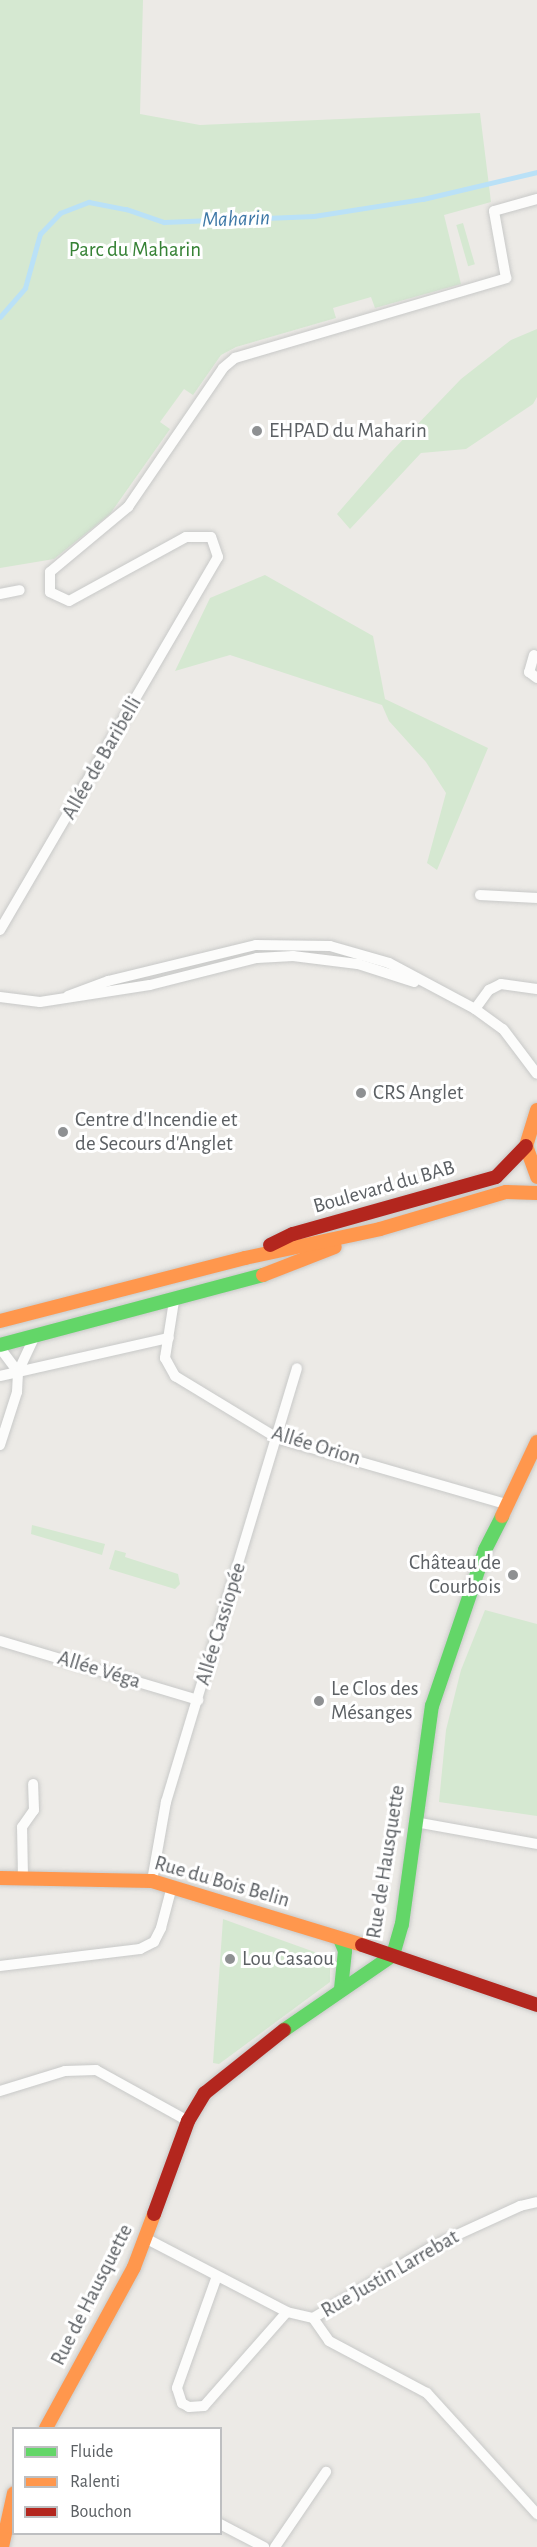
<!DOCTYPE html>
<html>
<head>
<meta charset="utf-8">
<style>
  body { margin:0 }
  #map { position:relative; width:537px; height:2547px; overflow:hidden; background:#eceae6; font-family:"Alegreya Sans",sans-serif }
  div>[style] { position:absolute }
  .green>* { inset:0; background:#d5e8d1; transform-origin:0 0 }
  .stream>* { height:4.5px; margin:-2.25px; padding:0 2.25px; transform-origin:2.25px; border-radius:2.25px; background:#bae1f7 }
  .roads { filter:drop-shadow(0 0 2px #c8c9c8) drop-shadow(0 0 2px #c8c9c8) }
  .street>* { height:10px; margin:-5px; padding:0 5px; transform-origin:5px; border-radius:5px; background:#fcfcfb }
  .fast>* { height:14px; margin:-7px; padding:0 7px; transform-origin:7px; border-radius:7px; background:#63d668 }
  .slow>* { height:14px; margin:-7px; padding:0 7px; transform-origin:7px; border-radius:7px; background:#ff974d }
  .jam>* { height:14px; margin:-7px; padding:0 7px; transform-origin:7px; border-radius:7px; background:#b3261e }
  .dots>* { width:16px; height:16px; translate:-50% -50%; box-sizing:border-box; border:3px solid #fff; border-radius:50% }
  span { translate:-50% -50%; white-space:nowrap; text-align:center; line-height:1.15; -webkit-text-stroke:6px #fff; paint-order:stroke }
  .park-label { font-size:21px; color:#368235 }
  .poi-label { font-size:21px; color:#5c6064 }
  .left { translate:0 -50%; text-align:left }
  .right { translate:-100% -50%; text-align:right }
  .street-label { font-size:21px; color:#5c6064 }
  .water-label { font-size:22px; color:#3e78a7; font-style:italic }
  .legend { position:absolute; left:12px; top:2427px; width:210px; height:108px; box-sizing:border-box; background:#fff; border:2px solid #bebfc1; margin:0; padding:8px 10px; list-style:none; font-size:18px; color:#5c6064 }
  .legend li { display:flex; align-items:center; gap:12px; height:30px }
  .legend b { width:30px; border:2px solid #bebfc1 }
</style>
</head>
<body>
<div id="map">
  <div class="green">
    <i style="clip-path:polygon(0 0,143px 0,140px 114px,200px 125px,480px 113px,491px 202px,444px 215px,461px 284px,375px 308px,371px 297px,333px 308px,336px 318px,236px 347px,221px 355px,193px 395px,184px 389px,160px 422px,170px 429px,110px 514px,54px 559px,0 568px)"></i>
    <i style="left:463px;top:223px;width:43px;height:7px;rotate:74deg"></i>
    <i style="clip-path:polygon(537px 329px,537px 397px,533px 404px,466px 449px,421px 453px,350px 529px,337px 514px,390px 453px,461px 379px,511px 340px)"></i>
    <i style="clip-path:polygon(265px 575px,373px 636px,385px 699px,488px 748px,437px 870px,427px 863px,446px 793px,426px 762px,389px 721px,382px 705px,230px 655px,175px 671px,210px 598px)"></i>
    <i style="clip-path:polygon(32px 1525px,105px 1544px,102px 1555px,31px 1534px)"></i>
    <i style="clip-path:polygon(115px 1550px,126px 1553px,125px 1557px,178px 1574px,180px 1584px,175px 1589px,109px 1569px)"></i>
    <i style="clip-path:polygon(485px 1610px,537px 1624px,537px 1816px,439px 1802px,446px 1730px,461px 1670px)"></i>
    <i style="clip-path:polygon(223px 1919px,323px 1955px,330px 1962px,330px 1982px,219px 2064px,213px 2063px)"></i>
  </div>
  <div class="stream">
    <i style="left:0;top:317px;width:38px;rotate:-49deg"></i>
    <i style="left:25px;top:288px;width:56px;rotate:-74.5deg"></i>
    <i style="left:40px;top:234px;width:29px;rotate:-46deg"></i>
    <i style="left:60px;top:213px;width:31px;rotate:-21deg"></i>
    <i style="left:89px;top:202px;width:38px;rotate:11deg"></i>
    <i style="left:126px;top:209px;width:40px;rotate:18.9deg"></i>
    <i style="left:164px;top:222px;width:150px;rotate:-2.3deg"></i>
    <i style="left:314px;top:216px;width:110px;rotate:-8.9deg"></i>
    <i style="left:423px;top:199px;width:117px;rotate:-13.3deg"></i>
  </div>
  <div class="roads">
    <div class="street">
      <i style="left:0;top:594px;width:20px;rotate:-11deg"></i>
      <i style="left:534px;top:655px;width:18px;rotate:106deg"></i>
      <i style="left:529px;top:672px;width:10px;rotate:37deg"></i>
      <i style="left:480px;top:895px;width:57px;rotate:3deg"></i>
      <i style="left:0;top:930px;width:432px;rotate:-59.7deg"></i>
      <i style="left:218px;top:557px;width:21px;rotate:-109deg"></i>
      <i style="left:211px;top:537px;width:25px;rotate:180deg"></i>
      <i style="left:186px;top:537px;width:133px;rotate:151.3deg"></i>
      <i style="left:69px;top:601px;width:21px;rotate:-155deg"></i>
      <i style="left:50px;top:592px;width:20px;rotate:-90deg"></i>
      <i style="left:50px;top:572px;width:102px;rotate:-39.8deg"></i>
      <i style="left:128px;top:507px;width:168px;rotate:-55.6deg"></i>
      <i style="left:223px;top:368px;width:16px;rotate:-40deg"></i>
      <i style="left:235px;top:358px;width:283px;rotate:-16.4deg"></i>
      <i style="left:506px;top:278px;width:68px;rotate:-100.2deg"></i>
      <i style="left:494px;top:211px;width:45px;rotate:-15.6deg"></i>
      <i style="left:68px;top:996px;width:43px;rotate:-20.6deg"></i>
      <i style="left:108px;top:981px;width:152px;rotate:-13.7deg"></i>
      <i style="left:256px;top:945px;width:74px;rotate:0.8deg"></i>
      <i style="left:330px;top:946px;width:61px;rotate:16.1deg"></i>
      <i style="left:389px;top:963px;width:98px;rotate:28.1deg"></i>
      <i style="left:475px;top:1009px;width:34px;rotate:36deg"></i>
      <i style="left:503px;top:1029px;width:56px;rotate:52.9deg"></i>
      <i style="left:0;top:997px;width:40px;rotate:7.1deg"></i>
      <i style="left:40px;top:1002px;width:111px;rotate:-8.8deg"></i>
      <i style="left:150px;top:985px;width:110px;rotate:-14.2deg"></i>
      <i style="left:257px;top:958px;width:36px;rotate:-3deg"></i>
      <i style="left:293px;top:956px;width:65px;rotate:7deg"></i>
      <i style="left:358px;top:964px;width:59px;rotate:17.8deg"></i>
      <i style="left:475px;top:1009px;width:24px;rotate:-54deg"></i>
      <i style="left:489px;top:990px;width:13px;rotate:-27deg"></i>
      <i style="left:501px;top:984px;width:36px;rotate:8deg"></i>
      <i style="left:174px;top:1301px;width:58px;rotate:99deg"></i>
      <i style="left:165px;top:1358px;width:21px;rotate:61deg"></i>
      <i style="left:175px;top:1376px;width:119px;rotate:31.3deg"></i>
      <i style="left:277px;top:1438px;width:238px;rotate:16.1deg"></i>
      <i style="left:0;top:1348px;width:30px;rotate:53deg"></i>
      <i style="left:0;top:1376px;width:173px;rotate:-12.7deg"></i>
      <i style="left:0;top:1445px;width:56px;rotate:-72.2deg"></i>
      <i style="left:17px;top:1392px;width:20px;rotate:-87deg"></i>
      <i style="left:18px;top:1372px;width:38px;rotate:-65deg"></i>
      <i style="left:0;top:1641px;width:207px;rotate:16.6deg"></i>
      <i style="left:415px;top:1822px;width:124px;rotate:10.2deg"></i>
      <i style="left:23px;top:1877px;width:50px;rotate:-91.1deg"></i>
      <i style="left:22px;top:1827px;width:21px;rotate:-55deg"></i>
      <i style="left:34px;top:1810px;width:26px;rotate:-92deg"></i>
      <i style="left:152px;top:1881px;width:80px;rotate:-80deg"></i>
      <i style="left:166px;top:1802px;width:453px;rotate:-73.2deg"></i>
      <i style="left:0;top:1966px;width:141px;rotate:-6.9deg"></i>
      <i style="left:140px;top:1949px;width:16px;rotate:-27deg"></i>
      <i style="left:154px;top:1942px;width:16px;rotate:-63deg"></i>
      <i style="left:161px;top:1928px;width:43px;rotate:-75.3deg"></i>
      <i style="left:0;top:2091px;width:68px;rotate:-17.1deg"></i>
      <i style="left:65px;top:2071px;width:31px;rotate:-2deg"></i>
      <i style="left:96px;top:2070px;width:105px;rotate:29deg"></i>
      <i style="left:147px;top:2239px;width:158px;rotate:27.5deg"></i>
      <i style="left:287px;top:2312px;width:27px;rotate:13deg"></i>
      <i style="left:313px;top:2318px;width:142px;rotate:-30.9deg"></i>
      <i style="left:435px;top:2245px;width:94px;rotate:-24.6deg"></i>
      <i style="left:520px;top:2206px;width:17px;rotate:-13deg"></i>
      <i style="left:217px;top:2276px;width:119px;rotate:109.7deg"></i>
      <i style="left:177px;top:2388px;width:16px;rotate:72deg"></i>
      <i style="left:182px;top:2403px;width:8px;rotate:30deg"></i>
      <i style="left:189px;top:2407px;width:15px;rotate:-4deg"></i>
      <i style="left:204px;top:2406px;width:125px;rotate:-48.6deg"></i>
      <i style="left:313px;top:2318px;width:28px;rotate:55deg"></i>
      <i style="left:329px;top:2341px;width:111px;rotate:28deg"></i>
      <i style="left:427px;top:2393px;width:164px;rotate:47.7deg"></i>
      <i style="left:220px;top:2524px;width:50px;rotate:27.6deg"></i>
      <i style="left:275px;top:2547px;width:91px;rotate:-55.8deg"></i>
    </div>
    <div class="fast">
      <i style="left:0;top:1345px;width:272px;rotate:-14.9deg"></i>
      <i style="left:340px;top:1939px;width:13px;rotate:67deg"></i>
      <i style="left:345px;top:1951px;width:38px;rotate:96deg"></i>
      <i style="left:284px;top:2030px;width:132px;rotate:-34.5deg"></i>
      <i style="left:393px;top:1955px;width:32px;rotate:-74deg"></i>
      <i style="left:402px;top:1924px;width:220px;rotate:-82.2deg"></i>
      <i style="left:432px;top:1706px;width:165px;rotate:-71.2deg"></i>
      <i style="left:485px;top:1550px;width:38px;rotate:-63deg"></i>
    </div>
    <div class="slow">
      <i style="left:537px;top:1110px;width:38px;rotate:107deg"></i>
      <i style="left:526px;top:1146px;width:33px;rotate:70deg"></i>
      <i style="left:263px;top:1275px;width:77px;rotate:-21.3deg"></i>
      <i style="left:0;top:1321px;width:253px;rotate:-14.4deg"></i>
      <i style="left:245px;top:1258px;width:138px;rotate:-12.1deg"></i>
      <i style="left:380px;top:1229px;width:131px;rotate:-16.4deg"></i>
      <i style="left:506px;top:1192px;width:31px;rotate:2deg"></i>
      <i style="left:502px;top:1516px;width:82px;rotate:-64.7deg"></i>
      <i style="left:0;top:1878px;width:152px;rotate:1.1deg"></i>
      <i style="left:152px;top:1881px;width:220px;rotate:16.9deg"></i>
      <i style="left:46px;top:2428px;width:183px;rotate:-61.3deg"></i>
      <i style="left:134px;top:2267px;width:57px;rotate:-69.3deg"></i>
      <i style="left:2px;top:2547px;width:55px;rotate:-77.5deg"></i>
    </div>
    <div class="jam">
      <i style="left:270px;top:1245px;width:25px;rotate:-26deg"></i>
      <i style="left:293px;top:1234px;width:211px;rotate:-15.7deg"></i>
      <i style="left:496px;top:1177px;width:43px;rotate:-45.9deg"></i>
      <i style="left:362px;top:1945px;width:185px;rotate:18.9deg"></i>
      <i style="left:154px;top:2214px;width:99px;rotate:-69.9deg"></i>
      <i style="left:188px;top:2121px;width:33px;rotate:-59deg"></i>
      <i style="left:205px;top:2093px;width:101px;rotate:-38.6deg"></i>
    </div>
  </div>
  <div class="dots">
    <i style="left:257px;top:431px;background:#8e9092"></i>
    <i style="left:361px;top:1093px;background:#8e9092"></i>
    <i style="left:63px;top:1132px;background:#8e9092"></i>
    <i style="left:513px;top:1575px;background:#8e9092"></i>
    <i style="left:319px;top:1701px;background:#8e9092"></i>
    <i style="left:230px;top:1959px;background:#8e9092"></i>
  </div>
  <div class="park-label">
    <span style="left:135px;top:250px">Parc du Maharin</span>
  </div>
  <div class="poi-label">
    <span class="left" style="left:269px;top:431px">EHPAD du Maharin</span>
    <span class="left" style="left:373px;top:1093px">CRS Anglet</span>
    <span class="left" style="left:75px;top:1132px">Centre d'Incendie et<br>de Secours d'Anglet</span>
    <span class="right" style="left:501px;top:1575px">Château de<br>Courbois</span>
    <span class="left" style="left:331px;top:1701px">Le Clos des<br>Mésanges</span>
    <span class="left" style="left:242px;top:1959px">Lou Casaou</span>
  </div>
  <div class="street-label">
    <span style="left:102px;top:758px;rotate:-60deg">Allée de Baribelli</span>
    <span style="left:384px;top:1187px;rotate:-16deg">Boulevard du BAB</span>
    <span style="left:316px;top:1446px;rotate:17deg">Allée Orion</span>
    <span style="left:221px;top:1624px;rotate:-73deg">Allée Cassiopée</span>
    <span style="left:99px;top:1670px;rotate:17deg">Allée Véga</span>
    <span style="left:386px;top:1862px;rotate:-81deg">Rue de Hausquette</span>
    <span style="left:222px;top:1882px;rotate:16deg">Rue du Bois Belin</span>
    <span style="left:390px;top:2274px;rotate:-30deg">Rue Justin Larrebat</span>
    <span style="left:92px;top:2295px;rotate:-63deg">Rue de Hausquette</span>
  </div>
  <div class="water-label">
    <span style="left:236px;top:219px;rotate:-2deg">Maharin</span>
  </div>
  <ul class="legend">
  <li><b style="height:8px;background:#63d668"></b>Fluide</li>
  <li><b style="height:8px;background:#ff974d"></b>Ralenti</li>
  <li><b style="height:8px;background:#b3261e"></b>Bouchon</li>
  </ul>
</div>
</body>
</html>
